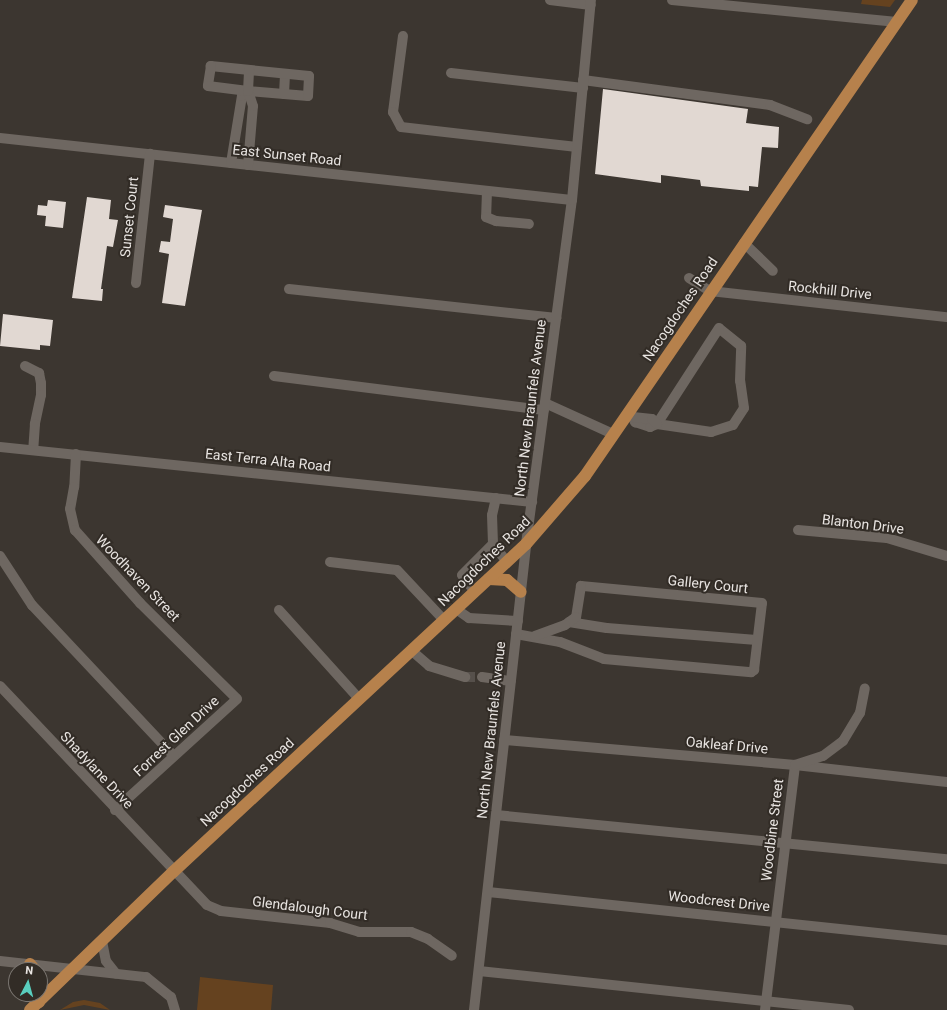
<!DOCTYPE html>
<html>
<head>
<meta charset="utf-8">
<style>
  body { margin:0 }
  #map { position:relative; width:947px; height:1010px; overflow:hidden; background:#3c3630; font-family:Roboto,sans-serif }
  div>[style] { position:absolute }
  .green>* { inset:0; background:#65421f }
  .building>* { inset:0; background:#e1d8d2 }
  .minor-tunnel>* { height:10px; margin-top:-5px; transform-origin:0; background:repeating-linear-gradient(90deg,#56504b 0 10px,transparent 0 15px) }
  .minor>* { height:10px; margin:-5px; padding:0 5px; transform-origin:5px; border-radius:5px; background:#6e6761 }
  .major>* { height:12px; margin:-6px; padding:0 6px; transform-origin:6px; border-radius:6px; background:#b6814c }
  span { translate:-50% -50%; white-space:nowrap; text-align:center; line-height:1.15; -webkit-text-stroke:4px #322c26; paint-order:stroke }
  .street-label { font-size:14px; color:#e8e4e1 }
  .north { position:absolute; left:8px; top:962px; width:40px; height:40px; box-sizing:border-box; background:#322c26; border:1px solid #7b7671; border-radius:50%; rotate:6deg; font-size:11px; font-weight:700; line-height:16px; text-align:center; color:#e8e4e1 }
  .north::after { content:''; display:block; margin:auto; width:14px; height:18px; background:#59cebe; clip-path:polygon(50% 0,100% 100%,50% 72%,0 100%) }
</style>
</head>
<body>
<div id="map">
  <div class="green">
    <i style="clip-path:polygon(862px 0,895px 0,890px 7px,861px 4px)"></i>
    <i style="clip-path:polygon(200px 977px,273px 985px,271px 1010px,197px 1010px)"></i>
    <i style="clip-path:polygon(84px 1000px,100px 1003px,110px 1010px,84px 1005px,60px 1010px,73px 1002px)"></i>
  </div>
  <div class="building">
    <i style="clip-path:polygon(603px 89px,748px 109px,746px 123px,779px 127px,778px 148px,762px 147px,758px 187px,749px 186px,749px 191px,701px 186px,700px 180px,661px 175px,661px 183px,595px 174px)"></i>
    <i style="clip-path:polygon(87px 197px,111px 200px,109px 219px,118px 220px,113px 247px,107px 246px,101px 289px,103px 289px,102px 301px,72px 298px)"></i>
    <i style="clip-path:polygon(48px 200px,66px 202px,63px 228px,45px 226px,46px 216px,37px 215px,38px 205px,47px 206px)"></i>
    <i style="clip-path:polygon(165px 205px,202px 210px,185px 306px,162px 303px,169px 254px,159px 252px,161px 241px,170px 242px,173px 219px,163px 217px)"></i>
    <i style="clip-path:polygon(3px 314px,53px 320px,50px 346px,40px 345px,40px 350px,0 346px)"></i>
  </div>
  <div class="minor-tunnel">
    <i style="left:465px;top:677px;width:17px"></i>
  </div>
  <div class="minor">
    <i style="left:550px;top:0;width:41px;rotate:7deg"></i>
    <i style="left:672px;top:0;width:226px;rotate:5.6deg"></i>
    <i style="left:403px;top:36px;width:77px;rotate:97.5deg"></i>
    <i style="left:393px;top:112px;width:17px;rotate:62deg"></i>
    <i style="left:401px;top:127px;width:177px;rotate:6.5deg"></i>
    <i style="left:451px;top:73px;width:133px;rotate:6.5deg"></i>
    <i style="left:583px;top:80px;width:189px;rotate:7.6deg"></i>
    <i style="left:770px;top:105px;width:40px;rotate:21deg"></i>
    <i style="left:284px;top:94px;width:20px;rotate:-87deg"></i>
    <i style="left:0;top:138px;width:575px;rotate:6.19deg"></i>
    <i style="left:231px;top:163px;width:68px;rotate:-80.7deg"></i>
    <i style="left:242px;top:96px;width:8px;rotate:-40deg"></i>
    <i style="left:248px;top:91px;width:60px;rotate:4.8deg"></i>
    <i style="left:308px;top:96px;width:20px;rotate:-87deg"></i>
    <i style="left:309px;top:76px;width:99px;rotate:-174.2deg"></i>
    <i style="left:211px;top:66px;width:20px;rotate:99deg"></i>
    <i style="left:208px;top:86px;width:40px;rotate:7.1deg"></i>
    <i style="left:248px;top:165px;width:59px;rotate:-85.2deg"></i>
    <i style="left:253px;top:106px;width:16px;rotate:-108deg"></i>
    <i style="left:248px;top:91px;width:21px;rotate:-87deg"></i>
    <i style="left:487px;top:191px;width:26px;rotate:92deg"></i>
    <i style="left:486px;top:217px;width:11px;rotate:22deg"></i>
    <i style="left:496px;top:221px;width:33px;rotate:5deg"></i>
    <i style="left:744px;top:243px;width:40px;rotate:44deg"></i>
    <i style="left:689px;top:278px;width:25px;rotate:32deg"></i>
    <i style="left:710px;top:291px;width:238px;rotate:6.3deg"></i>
    <i style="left:136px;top:283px;width:130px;rotate:-83.8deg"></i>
    <i style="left:289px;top:289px;width:269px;rotate:6.2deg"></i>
    <i style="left:25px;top:366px;width:16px;rotate:27deg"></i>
    <i style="left:39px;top:373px;width:10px;rotate:79deg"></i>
    <i style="left:41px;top:383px;width:12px;rotate:90deg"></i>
    <i style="left:41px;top:395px;width:30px;rotate:102deg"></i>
    <i style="left:35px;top:424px;width:26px;rotate:94deg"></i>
    <i style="left:274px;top:376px;width:272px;rotate:7.2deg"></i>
    <i style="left:545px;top:403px;width:75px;rotate:24.5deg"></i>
    <i style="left:629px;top:411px;width:13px;rotate:61deg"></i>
    <i style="left:635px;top:422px;width:16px;rotate:18deg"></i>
    <i style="left:650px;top:427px;width:8px;rotate:-23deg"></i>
    <i style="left:657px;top:424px;width:55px;rotate:8.4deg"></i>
    <i style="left:711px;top:432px;width:23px;rotate:-18deg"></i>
    <i style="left:733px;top:425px;width:20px;rotate:-57deg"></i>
    <i style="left:744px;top:408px;width:27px;rotate:-98deg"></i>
    <i style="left:740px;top:381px;width:35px;rotate:-88deg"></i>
    <i style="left:741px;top:346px;width:28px;rotate:-141deg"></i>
    <i style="left:719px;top:328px;width:114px;rotate:122.9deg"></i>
    <i style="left:633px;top:417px;width:19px;rotate:6deg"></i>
    <i style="left:652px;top:419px;width:7px;rotate:45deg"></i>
    <i style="left:0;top:447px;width:535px;rotate:5.9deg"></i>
    <i style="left:76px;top:454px;width:33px;rotate:93deg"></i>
    <i style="left:74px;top:487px;width:22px;rotate:100deg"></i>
    <i style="left:70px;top:509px;width:22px;rotate:77deg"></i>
    <i style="left:75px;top:530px;width:98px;rotate:48.3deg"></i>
    <i style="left:140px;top:603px;width:136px;rotate:44.7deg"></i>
    <i style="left:237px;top:699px;width:165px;rotate:137.7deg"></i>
    <i style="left:496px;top:498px;width:17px;rotate:103deg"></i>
    <i style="left:492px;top:515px;width:29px;rotate:88deg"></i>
    <i style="left:493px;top:544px;width:23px;rotate:52deg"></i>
    <i style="left:798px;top:530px;width:89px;rotate:5.1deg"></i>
    <i style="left:887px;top:538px;width:63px;rotate:16.7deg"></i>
    <i style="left:0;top:556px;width:59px;rotate:56.9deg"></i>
    <i style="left:32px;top:605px;width:207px;rotate:46.8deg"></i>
    <i style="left:330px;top:562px;width:67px;rotate:6.8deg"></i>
    <i style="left:397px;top:570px;width:69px;rotate:46.8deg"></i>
    <i style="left:475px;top:592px;width:21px;rotate:-127deg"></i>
    <i style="left:462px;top:575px;width:44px;rotate:-45deg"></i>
    <i style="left:456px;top:609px;width:16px;rotate:35deg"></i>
    <i style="left:469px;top:618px;width:49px;rotate:3.5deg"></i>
    <i style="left:279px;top:610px;width:120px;rotate:48deg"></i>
    <i style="left:569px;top:622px;width:38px;rotate:9deg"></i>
    <i style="left:607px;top:628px;width:150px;rotate:4.6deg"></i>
    <i style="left:516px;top:634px;width:45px;rotate:10.3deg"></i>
    <i style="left:560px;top:642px;width:47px;rotate:21.1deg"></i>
    <i style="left:604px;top:659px;width:148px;rotate:5.1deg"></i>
    <i style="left:751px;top:672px;width:4px;rotate:-34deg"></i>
    <i style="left:754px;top:670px;width:67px;rotate:-83.2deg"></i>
    <i style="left:762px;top:603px;width:182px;rotate:-174.6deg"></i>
    <i style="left:581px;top:586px;width:31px;rotate:99deg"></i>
    <i style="left:576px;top:617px;width:14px;rotate:144deg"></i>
    <i style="left:565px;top:625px;width:32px;rotate:160deg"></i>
    <i style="left:412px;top:651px;width:23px;rotate:41deg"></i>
    <i style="left:429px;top:666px;width:38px;rotate:17deg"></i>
    <i style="left:482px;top:677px;width:29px;rotate:8deg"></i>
    <i style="left:0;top:686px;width:301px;rotate:46.6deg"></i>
    <i style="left:207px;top:905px;width:15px;rotate:23deg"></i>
    <i style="left:221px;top:911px;width:110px;rotate:6.3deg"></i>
    <i style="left:330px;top:923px;width:30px;rotate:17deg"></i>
    <i style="left:359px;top:932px;width:52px"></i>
    <i style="left:411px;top:932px;width:18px;rotate:22deg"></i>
    <i style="left:428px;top:939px;width:29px;rotate:35deg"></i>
    <i style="left:504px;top:740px;width:292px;rotate:4.9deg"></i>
    <i style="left:795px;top:765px;width:153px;rotate:6.4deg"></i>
    <i style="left:496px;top:815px;width:453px;rotate:5.6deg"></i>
    <i style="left:488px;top:892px;width:462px;rotate:6deg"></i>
    <i style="left:102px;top:941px;width:20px;rotate:79deg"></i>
    <i style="left:106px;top:961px;width:16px;rotate:52deg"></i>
    <i style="left:0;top:961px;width:147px;rotate:6.3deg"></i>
    <i style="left:146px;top:977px;width:32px;rotate:39deg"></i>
    <i style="left:171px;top:997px;width:14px;rotate:73deg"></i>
    <i style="left:479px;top:971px;width:372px;rotate:6deg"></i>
    <i style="left:474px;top:1010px;width:469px;rotate:-83.6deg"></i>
    <i style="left:526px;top:544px;width:347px;rotate:-82.4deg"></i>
    <i style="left:572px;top:200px;width:201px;rotate:-84.6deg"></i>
    <i style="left:765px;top:1010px;width:247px;rotate:-83deg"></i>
    <i style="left:795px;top:765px;width:29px;rotate:-18deg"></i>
    <i style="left:823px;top:756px;width:25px;rotate:-37deg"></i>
    <i style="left:843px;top:741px;width:33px;rotate:-59deg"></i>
    <i style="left:860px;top:713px;width:25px;rotate:-79deg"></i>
  </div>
  <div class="major">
    <i style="left:489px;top:579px;width:18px;rotate:3deg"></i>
    <i style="left:507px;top:580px;width:18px;rotate:41deg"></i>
    <i style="left:30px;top:964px;width:8px;rotate:50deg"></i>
    <i style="left:39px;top:1002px;width:20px;rotate:-87deg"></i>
    <i style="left:30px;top:1010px;width:199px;rotate:-44deg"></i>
    <i style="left:173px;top:872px;width:482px;rotate:-42.9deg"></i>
    <i style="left:526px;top:544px;width:90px;rotate:-49.1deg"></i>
    <i style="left:585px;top:476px;width:577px;rotate:-55.51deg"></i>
  </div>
  <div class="street-label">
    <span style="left:287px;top:155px;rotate:6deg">East Sunset Road</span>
    <span style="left:129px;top:217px;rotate:-84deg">Sunset Court</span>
    <span style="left:830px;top:290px;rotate:6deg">Rockhill Drive</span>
    <span style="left:680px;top:309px;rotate:-56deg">Nacogdoches Road</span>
    <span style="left:530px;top:408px;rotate:-83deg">North New Braunfels Avenue</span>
    <span style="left:268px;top:460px;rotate:6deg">East Terra Alta Road</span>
    <span style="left:863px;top:524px;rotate:7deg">Blanton Drive</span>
    <span style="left:484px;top:561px;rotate:-44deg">Nacogdoches Road</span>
    <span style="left:138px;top:578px;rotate:46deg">Woodhaven Street</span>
    <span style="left:708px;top:584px;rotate:6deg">Gallery Court</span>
    <span style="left:491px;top:730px;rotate:-84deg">North New Braunfels Avenue</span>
    <span style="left:176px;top:736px;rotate:-43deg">Forrest Glen Drive</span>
    <span style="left:727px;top:745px;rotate:5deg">Oakleaf Drive</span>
    <span style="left:97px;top:770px;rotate:47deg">Shadylane Drive</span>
    <span style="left:247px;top:782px;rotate:-43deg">Nacogdoches Road</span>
    <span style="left:772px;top:830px;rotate:-83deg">Woodbine Street</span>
    <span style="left:719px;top:901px;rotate:6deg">Woodcrest Drive</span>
    <span style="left:310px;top:908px;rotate:7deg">Glendalough Court</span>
  </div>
  <div class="north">N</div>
</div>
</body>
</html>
